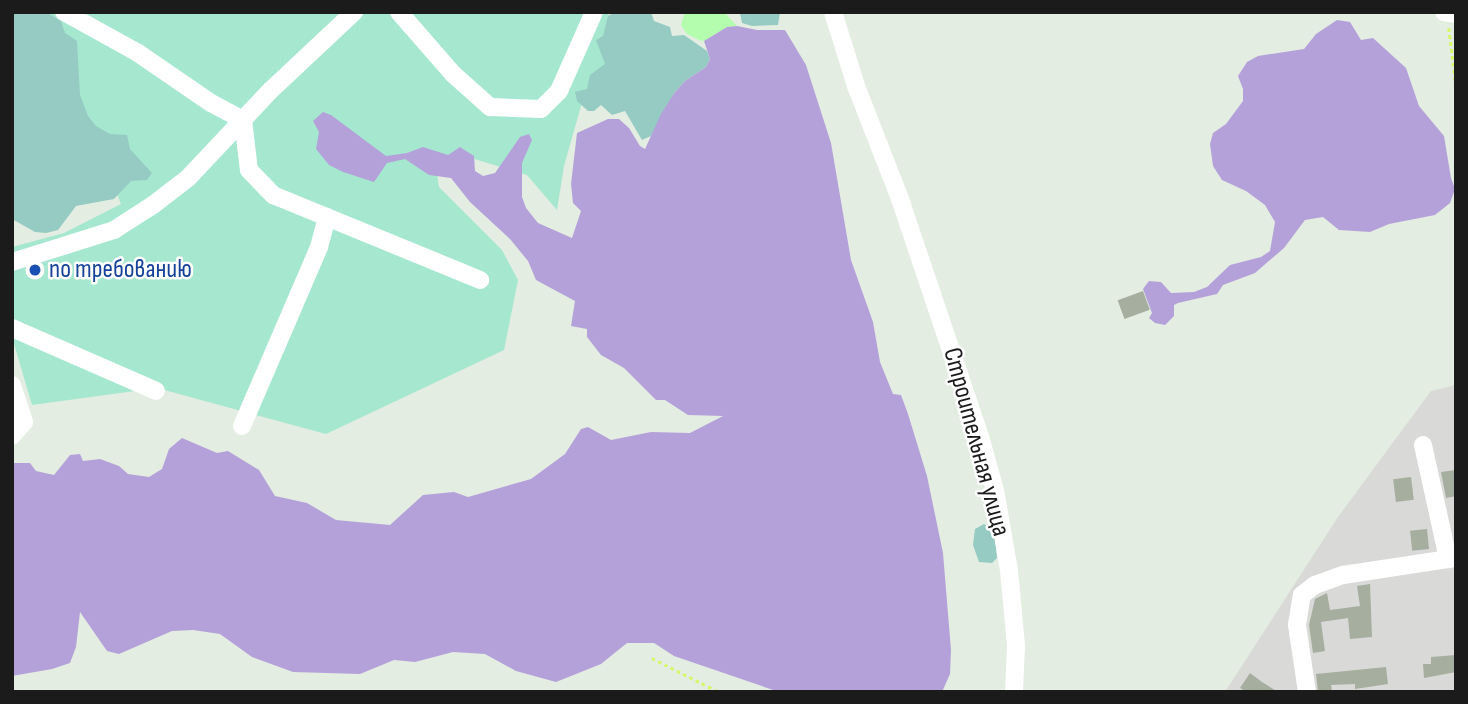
<!DOCTYPE html>
<html>
<head>
<meta charset="utf-8">
<style>
  body { margin:0 }
  #map { position:relative; width:1468px; height:704px; overflow:hidden; background:#e3ede1; font-family:"Sofia Sans Condensed",sans-serif }
  div>[style] { position:absolute }
  .residential>* { inset:0; background:#d9d9d8 }
  .grass>* { inset:0; background:#a6e7cf }
  .forest>* { inset:0; background:#96cbc3 }
  .sand>* { inset:0; background:#b4fdae }
  .water>* { inset:0; background:#b5a1da }
  .building>* { inset:0; background:#a6aea0; transform-origin:0 0 }
  .path>* { height:2.5px; margin-top:-1.25px; transform-origin:0; background:repeating-linear-gradient(90deg,#d6f767 0 3.5px,transparent 0 7px) }
  .minor>* { height:18px; margin:-9px; padding:0 9px; transform-origin:9px; border-radius:9px; background:#fff }
  .dots>* { width:19px; height:19px; translate:-50% -50%; box-sizing:border-box; border:4px solid #fff; border-radius:50% }
  span { translate:-50% -50%; white-space:nowrap; text-align:center; line-height:1.15; -webkit-text-stroke:5px #fff; paint-order:stroke }
  .transit-label { font-size:26px; color:#164399 }
  .left { translate:0 -50%; text-align:left }
  .street-label { font-size:26px; color:#1b1b1b }
  .frame { position:absolute; inset:0; border:14px solid #1b1b1b; pointer-events:none }
</style>
</head>
<body>
<div id="map">
  <div class="residential">
    <i style="clip-path:polygon(1456px 385px,1456px 692px,1225px 692px,1338px 517px,1431px 391px)"></i>
  </div>
  <div class="grass">
    <i style="clip-path:polygon(50px 12px,608px 12px,617px 62px,581px 106px,564px 166px,557px 210px,527px 175px,471px 158px,434px 156px,439px 187px,502px 250px,518px 280px,504px 350px,326px 434px,157px 388px,32px 405px,12px 337px,12px 247px,64px 233px,121px 204px,51px 25px)"></i>
  </div>
  <div class="forest">
    <i style="clip-path:polygon(12px 12px,46px 12px,61px 21px,65px 33px,77px 41px,80px 95px,88px 116px,96px 126px,110px 134px,127px 135px,130px 149px,152px 173px,147px 180px,131px 181px,114px 199px,76px 206px,58px 230px,46px 233px,35px 232px,12px 219px)"></i>
    <i style="clip-path:polygon(615px 12px,651px 12px,654px 21px,670px 27px,672px 36px,684px 35px,707px 51px,710px 59px,706px 67px,685px 81px,675px 92px,651px 136px,642px 140px,625px 111px,612px 115px,601px 105px,594px 111px,588px 111px,577px 101px,575px 92px,587px 89px,590px 75px,605px 64px,596px 40px,603px 36px,608px 16px)"></i>
    <i style="clip-path:polygon(780px 12px,778px 25px,752px 26px,742px 23px,740px 13px)"></i>
    <i style="clip-path:polygon(984px 524px,991px 528px,995px 536px,997px 558px,992px 563px,979px 562px,973px 545px,975px 529px)"></i>
  </div>
  <div class="sand">
    <i style="clip-path:polygon(685px 12px,724px 12px,737px 26px,727px 27px,704px 41px,699px 40px,687px 34px,681px 25px)"></i>
  </div>
  <div class="water">
    <i style="clip-path:polygon(1337px 20px,1350px 22px,1361px 40px,1373px 38px,1406px 68px,1419px 106px,1444px 136px,1451px 178px,1455px 189px,1450px 203px,1435px 215px,1389px 224px,1370px 232px,1339px 230px,1323px 217px,1305px 220px,1284px 248px,1255px 273px,1223px 285px,1217px 294px,1178px 303px,1174px 305px,1174px 316px,1165px 325px,1155px 323px,1149px 318px,1152px 313px,1143px 289px,1149px 281px,1161px 282px,1171px 293px,1194px 292px,1207px 287px,1230px 265px,1261px 257px,1270px 251px,1275px 222px,1265px 205px,1246px 191px,1222px 180px,1213px 166px,1210px 144px,1213px 133px,1226px 124px,1243px 101px,1243px 89px,1238px 76px,1247px 62px,1258px 56px,1304px 49px,1316px 34px)"></i>
    <i style="clip-path:polygon(737px 26px,757px 30px,785px 30px,806px 65px,831px 143px,851px 260px,873px 322px,880px 362px,893px 394px,901px 395px,908px 414px,927px 476px,943px 553px,951px 650px,950px 674px,942px 692px,779px 692px,674px 656px,654px 643px,627px 643px,601px 664px,556px 682px,516px 671px,485px 654px,453px 652px,415px 662px,394px 660px,360px 674px,293px 672px,252px 657px,220px 634px,193px 630px,172px 631px,119px 654px,107px 651px,80px 612px,76px 647px,70px 663px,52px 669px,12px 676px,12px 463px,30px 463px,36px 471px,54px 475px,70px 455px,80px 454px,83px 461px,100px 459px,119px 466px,128px 474px,149px 477px,162px 469px,169px 449px,182px 438px,217px 453px,228px 451px,259px 470px,275px 496px,307px 503px,336px 520px,390px 525px,423px 495px,454px 492px,468px 497px,531px 479px,565px 454px,581px 429px,588px 427px,611px 440px,651px 432px,690px 433px,723px 416px,688px 415px,665px 400px,656px 400px,624px 368px,601px 355px,587px 337px,587px 329px,571px 326px,575px 301px,536px 280px,528px 261px,510px 239px,470px 202px,451px 178px,429px 175px,405px 159px,387px 163px,374px 182px,343px 172px,329px 165px,316px 149px,319px 132px,313px 121px,323px 112px,331px 115px,386px 156px,407px 153px,423px 147px,448px 155px,460px 147px,474px 156px,475px 171px,483px 176px,495px 173px,520px 137px,529px 134px,532px 140px,522px 163px,522px 197px,526px 208px,538px 223px,572px 238px,581px 211px,573px 203px,571px 184px,577px 133px,608px 119px,619px 119px,629px 128px,640px 146px,645px 149px,661px 114px,675px 92px,685px 81px,706px 67px,710px 59px,704px 41px,727px 27px)"></i>
  </div>
  <div class="building">
    <i style="left:1143px;top:291px;width:20px;height:27px;rotate:70deg"></i>
    <i style="clip-path:polygon(1456px 470px,1456px 496px,1446px 498px,1441px 472px)"></i>
    <i style="left:1411px;top:477px;width:23px;height:18px;rotate:83deg"></i>
    <i style="left:1427px;top:529px;width:20px;height:17px;rotate:84deg"></i>
    <i style="clip-path:polygon(1370px 584px,1372px 637px,1350px 639px,1348px 618px,1321px 622px,1325px 651px,1313px 653px,1309px 625px,1315px 599px,1327px 593px,1330px 610px,1360px 606px,1357px 586px)"></i>
    <i style="clip-path:polygon(1456px 655px,1456px 672px,1424px 678px,1423px 664px,1431px 664px,1431px 657px)"></i>
    <i style="clip-path:polygon(1386px 667px,1388px 684px,1355px 689px,1355px 684px,1331px 685px,1332px 692px,1318px 692px,1316px 674px)"></i>
    <i style="clip-path:polygon(1250px 673px,1262px 682px,1278px 692px,1247px 692px,1240px 688px)"></i>
  </div>
  <div class="path">
    <i style="left:1449px;top:28px;width:56px;rotate:82.9deg"></i>
    <i style="left:652px;top:658px;width:75px;rotate:26.9deg"></i>
  </div>
  <div class="minor">
    <i style="left:64px;top:12px;width:85px;rotate:29deg"></i>
    <i style="left:138px;top:53px;width:88px;rotate:34.4deg"></i>
    <i style="left:211px;top:103px;width:36px;rotate:28deg"></i>
    <i style="left:243px;top:120px;width:50px;rotate:83.2deg"></i>
    <i style="left:249px;top:170px;width:35px;rotate:46deg"></i>
    <i style="left:273px;top:195px;width:224px;rotate:22.3deg"></i>
    <i style="left:399px;top:12px;width:82px;rotate:48.9deg"></i>
    <i style="left:453px;top:74px;width:50px;rotate:41.7deg"></i>
    <i style="left:490px;top:107px;width:51px;rotate:2.2deg"></i>
    <i style="left:541px;top:109px;width:25px;rotate:-45deg"></i>
    <i style="left:559px;top:91px;width:86px;rotate:-66.1deg"></i>
    <i style="left:833px;top:12px;width:77px;rotate:72.7deg"></i>
    <i style="left:856px;top:86px;width:121px;rotate:68.7deg"></i>
    <i style="left:900px;top:199px;width:254px;rotate:71.4deg"></i>
    <i style="left:981px;top:440px;width:52px;rotate:74.4deg"></i>
    <i style="left:995px;top:490px;width:81px;rotate:80.1deg"></i>
    <i style="left:1009px;top:570px;width:76px;rotate:84.7deg"></i>
    <i style="left:1016px;top:646px;width:46px;rotate:92.5deg"></i>
    <i style="left:1444px;top:12px;width:12px;rotate:9deg"></i>
    <i style="left:12px;top:262px;width:107px;rotate:-17.4deg"></i>
    <i style="left:114px;top:230px;width:46px;rotate:-32.7deg"></i>
    <i style="left:153px;top:205px;width:44px;rotate:-37.6deg"></i>
    <i style="left:188px;top:178px;width:121px;rotate:-46.7deg"></i>
    <i style="left:271px;top:90px;width:114px;rotate:-43.2deg"></i>
    <i style="left:12px;top:328px;width:157px;rotate:23.6deg"></i>
    <i style="left:12px;top:385px;width:39px;rotate:72deg"></i>
    <i style="left:24px;top:422px;width:18px;rotate:131deg"></i>
    <i style="left:242px;top:426px;width:195px;rotate:-66.7deg"></i>
    <i style="left:319px;top:247px;width:31px;rotate:-75deg"></i>
    <i style="left:1423px;top:445px;width:117px;rotate:77.6deg"></i>
    <i style="left:1307px;top:692px;width:68px;rotate:-98.5deg"></i>
    <i style="left:1297px;top:625px;width:30px;rotate:-81deg"></i>
    <i style="left:1302px;top:595px;width:16px;rotate:-38deg"></i>
    <i style="left:1315px;top:585px;width:30px;rotate:-20deg"></i>
    <i style="left:1343px;top:575px;width:114px;rotate:-8.6deg"></i>
  </div>
  <div class="dots">
    <i style="left:35px;top:270px;background:#1a4fb4"></i>
  </div>
  <div class="transit-label">
    <span class="left" style="left:49px;top:270px">по требованию</span>
  </div>
  <div class="street-label">
    <span style="left:976px;top:442px;rotate:75deg">Строительная улица</span>
  </div>
  <div class="frame"></div>
</div>
</body>
</html>
